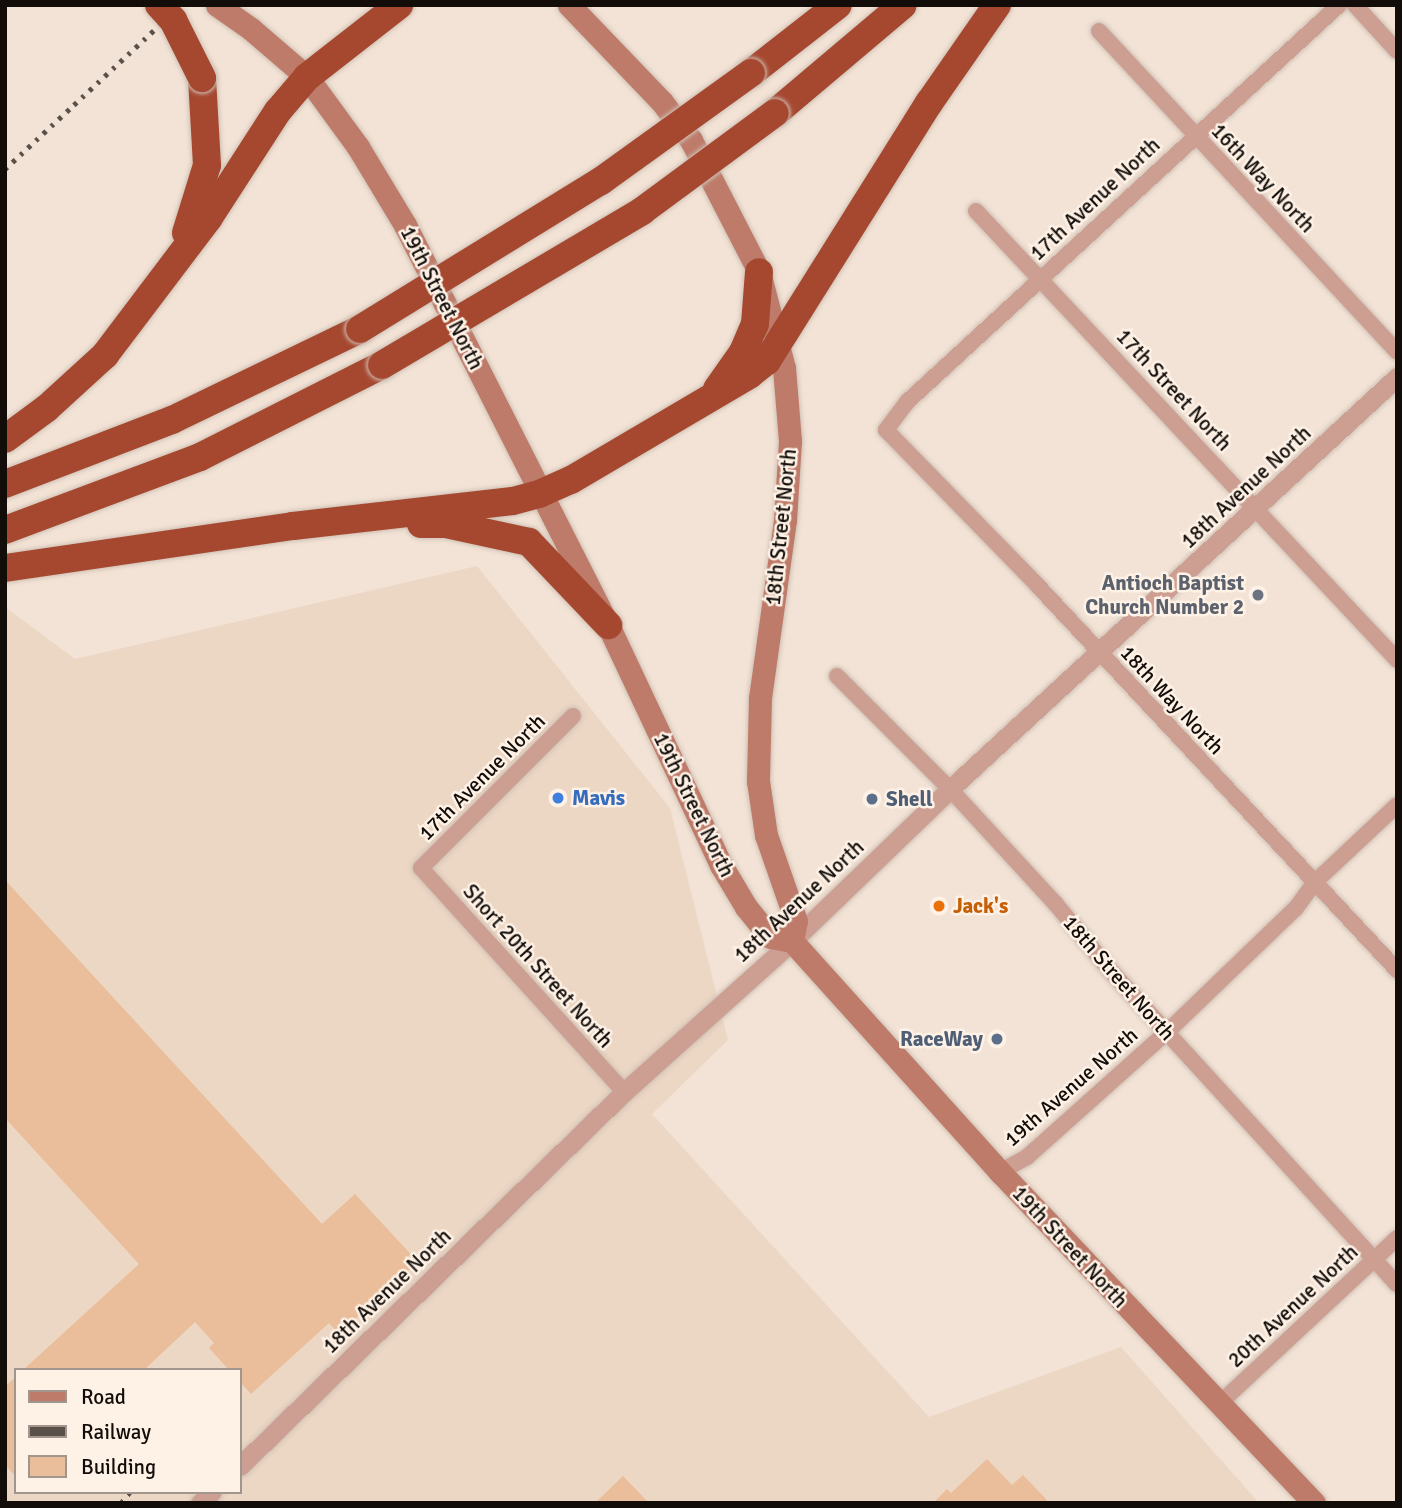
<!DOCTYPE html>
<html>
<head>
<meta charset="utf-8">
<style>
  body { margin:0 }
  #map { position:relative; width:1402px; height:1508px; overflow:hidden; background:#f3e3d6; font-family:Signika,sans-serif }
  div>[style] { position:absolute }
  .built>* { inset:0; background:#ecd6c4 }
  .building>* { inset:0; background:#eabe9a }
  .roads { filter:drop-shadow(0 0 2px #cfc1b5) drop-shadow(0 0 2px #cfc1b5) }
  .minor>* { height:16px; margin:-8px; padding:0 8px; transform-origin:8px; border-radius:8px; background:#cd9f93 }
  .tertiary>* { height:19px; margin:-9.5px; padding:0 9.5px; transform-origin:9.5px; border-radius:9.5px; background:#cd9f93 }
  .secondary>* { height:23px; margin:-11.5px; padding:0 11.5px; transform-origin:11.5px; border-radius:11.5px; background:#be7b6a }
  .motorway>* { height:28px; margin:-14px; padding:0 14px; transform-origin:14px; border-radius:14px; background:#a64830 }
  .rail>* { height:4.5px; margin-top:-2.25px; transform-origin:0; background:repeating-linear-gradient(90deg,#595049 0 3.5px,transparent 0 10.5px) }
  .bridges { filter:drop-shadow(0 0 2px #cfc1b5) drop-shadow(0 0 2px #cfc1b5) }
  .motorway-bridge>* { height:28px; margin:-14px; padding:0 14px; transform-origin:14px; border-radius:14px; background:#a64830 }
  .dots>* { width:19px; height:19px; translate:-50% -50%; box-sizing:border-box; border:4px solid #fef1e6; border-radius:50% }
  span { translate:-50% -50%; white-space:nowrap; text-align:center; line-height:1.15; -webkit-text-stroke:5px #fef1e6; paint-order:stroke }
  .street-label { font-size:21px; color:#120d09 }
  .worship-label { font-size:21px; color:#5b616d; font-weight:700 }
  .right { translate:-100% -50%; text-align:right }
  .shop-label { font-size:21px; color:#366cbe; font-weight:700 }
  .left { translate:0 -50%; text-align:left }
  .service-label { font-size:21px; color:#4e5e75; font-weight:700 }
  .food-label { font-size:21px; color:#c56008; font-weight:700 }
  .frame { position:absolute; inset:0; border:7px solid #120d09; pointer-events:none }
  .legend { position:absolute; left:14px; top:1368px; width:228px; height:126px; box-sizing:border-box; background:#fef1e6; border:2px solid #a0968e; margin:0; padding:9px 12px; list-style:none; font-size:21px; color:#120d09 }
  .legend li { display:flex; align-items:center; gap:14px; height:35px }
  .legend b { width:35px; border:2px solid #a0968e }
</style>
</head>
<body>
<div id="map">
  <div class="built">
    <i style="clip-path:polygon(evenodd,477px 566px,670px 808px,728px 1040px,652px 1114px,929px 1417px,1121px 1347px,1259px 1503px,5px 1503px,5px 607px,75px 659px,477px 566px,16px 1370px,240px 1370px,240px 1492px,16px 1492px,16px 1370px)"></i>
  </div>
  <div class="building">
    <i style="clip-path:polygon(5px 880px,322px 1224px,355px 1194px,418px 1262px,339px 1334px,329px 1323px,251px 1394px,240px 1382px,240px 1370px,229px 1370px,209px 1348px,214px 1343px,195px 1322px,144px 1370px,23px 1370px,139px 1264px,5px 1118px)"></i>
    <i style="clip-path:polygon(16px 1377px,16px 1477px,5px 1465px,5px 1386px)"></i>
    <i style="clip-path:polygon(987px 1459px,1012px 1485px,1023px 1475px,1047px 1500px,1043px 1503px,933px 1503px,947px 1489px,951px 1493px)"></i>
    <i style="clip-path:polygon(623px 1476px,649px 1503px,595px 1503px)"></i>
  </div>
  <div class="roads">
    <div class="minor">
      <i style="left:1339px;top:5px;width:587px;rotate:137.42deg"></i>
      <i style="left:907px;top:402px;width:35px;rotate:127deg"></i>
      <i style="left:886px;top:430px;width:218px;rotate:45.7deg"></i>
      <i style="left:1038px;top:586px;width:526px;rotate:46.93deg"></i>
      <i style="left:1355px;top:5px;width:62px;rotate:47.6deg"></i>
      <i style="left:1099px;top:31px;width:438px;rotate:47.1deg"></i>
      <i style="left:976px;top:211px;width:616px;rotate:46.84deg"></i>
      <i style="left:837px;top:676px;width:160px;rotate:45deg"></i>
      <i style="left:950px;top:789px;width:155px;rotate:47.4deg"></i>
      <i style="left:1055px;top:903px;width:85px;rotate:50.7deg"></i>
      <i style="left:1109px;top:969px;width:427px;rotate:47.6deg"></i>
      <i style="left:573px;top:716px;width:215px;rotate:135deg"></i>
      <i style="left:421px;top:868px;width:302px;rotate:47.8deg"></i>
      <i style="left:1000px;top:1172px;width:31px;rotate:-29deg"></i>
      <i style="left:1027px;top:1157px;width:188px;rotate:-41.8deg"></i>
      <i style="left:1167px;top:1032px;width:179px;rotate:-43.9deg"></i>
      <i style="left:1296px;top:908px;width:32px;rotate:-54deg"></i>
      <i style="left:1315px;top:882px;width:112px;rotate:-43.2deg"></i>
      <i style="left:1219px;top:1404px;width:243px;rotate:-43deg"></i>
    </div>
    <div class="tertiary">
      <i style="left:240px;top:1466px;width:536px;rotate:-44.24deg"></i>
      <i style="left:624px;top:1092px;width:226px;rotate:-41.9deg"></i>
      <i style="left:792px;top:941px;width:219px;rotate:-43.9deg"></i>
      <i style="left:950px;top:789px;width:608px;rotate:-42.67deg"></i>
      <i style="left:200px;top:1503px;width:16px;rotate:-43deg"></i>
    </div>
    <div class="secondary">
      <i style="left:217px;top:5px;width:42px;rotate:35.2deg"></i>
      <i style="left:251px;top:29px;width:74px;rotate:40.6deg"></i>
      <i style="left:307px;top:77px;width:87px;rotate:53.9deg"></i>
      <i style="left:358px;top:147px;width:91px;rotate:58.9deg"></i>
      <i style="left:405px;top:225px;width:449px;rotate:63.1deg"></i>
      <i style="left:608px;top:625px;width:265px;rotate:64.8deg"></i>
      <i style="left:721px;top:865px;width:49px;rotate:59.2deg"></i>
      <i style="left:746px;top:907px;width:38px;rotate:51deg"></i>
      <i style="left:770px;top:937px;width:22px;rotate:10deg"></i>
      <i style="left:792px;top:941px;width:311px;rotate:48deg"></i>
      <i style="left:1000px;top:1172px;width:456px;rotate:46.5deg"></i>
      <i style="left:569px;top:5px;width:134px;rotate:46.2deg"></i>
      <i style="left:662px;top:102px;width:48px;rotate:52.7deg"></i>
      <i style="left:691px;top:140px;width:148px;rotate:62.7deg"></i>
      <i style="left:759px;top:272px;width:99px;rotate:75.4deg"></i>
      <i style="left:784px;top:368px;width:73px;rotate:85.3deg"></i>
      <i style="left:790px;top:441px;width:79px;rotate:93.6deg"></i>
      <i style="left:785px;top:520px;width:180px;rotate:98deg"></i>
      <i style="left:760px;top:698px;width:83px;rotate:91.4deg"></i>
      <i style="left:758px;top:781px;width:55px;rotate:81.6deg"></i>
      <i style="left:766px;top:835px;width:91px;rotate:70.8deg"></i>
      <i style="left:796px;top:921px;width:20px;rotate:101deg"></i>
    </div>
    <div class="motorway">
      <i style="left:751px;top:73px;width:110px;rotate:-38deg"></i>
      <i style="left:775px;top:113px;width:167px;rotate:-40.2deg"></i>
      <i style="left:186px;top:233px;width:71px;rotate:-72.8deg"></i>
      <i style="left:207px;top:165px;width:87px;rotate:-93.3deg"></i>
      <i style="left:717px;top:389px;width:45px;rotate:-54.9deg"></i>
      <i style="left:743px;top:352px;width:30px;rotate:-67deg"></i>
      <i style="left:755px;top:324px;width:52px;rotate:-85.6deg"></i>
      <i style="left:5px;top:439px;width:52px;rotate:-36.4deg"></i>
      <i style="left:47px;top:408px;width:79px;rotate:-42.4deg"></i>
      <i style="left:105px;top:355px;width:171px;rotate:-52.9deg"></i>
      <i style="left:208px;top:219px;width:129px;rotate:-57.1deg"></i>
      <i style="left:278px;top:111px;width:45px;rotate:-49.5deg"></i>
      <i style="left:307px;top:77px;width:117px;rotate:-38deg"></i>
      <i style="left:5px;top:484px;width:179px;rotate:-21deg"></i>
      <i style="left:172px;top:420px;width:209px;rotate:-25.8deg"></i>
      <i style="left:421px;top:524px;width:25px"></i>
      <i style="left:446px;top:524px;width:85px;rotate:12.2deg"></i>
      <i style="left:529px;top:542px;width:115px;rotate:46.4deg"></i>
      <i style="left:5px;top:530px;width:208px;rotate:-20.5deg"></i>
      <i style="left:200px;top:457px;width:204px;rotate:-26.8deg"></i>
      <i style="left:5px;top:568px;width:291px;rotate:-8.3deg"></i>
      <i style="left:293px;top:526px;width:221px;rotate:-6.5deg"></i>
      <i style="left:513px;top:501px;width:27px;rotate:-15deg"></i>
      <i style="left:539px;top:494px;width:35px;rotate:-24deg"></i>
      <i style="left:571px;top:480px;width:207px;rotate:-30.5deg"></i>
      <i style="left:749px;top:375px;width:23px;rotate:-38deg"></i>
      <i style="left:767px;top:361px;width:305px;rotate:-57.9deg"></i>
      <i style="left:929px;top:103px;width:119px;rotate:-55.2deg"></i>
    </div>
  </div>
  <div class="rail">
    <i style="left:5px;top:169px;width:241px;rotate:-43deg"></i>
    <i style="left:121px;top:1503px;width:14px;rotate:-51deg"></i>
  </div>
  <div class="bridges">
    <div class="motorway-bridge">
      <i style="left:159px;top:5px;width:21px;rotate:47deg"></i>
      <i style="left:173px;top:20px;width:65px;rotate:63.4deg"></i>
      <i style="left:360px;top:329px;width:283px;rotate:-31.6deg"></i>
      <i style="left:601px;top:181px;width:185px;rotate:-35.8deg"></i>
      <i style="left:382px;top:365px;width:302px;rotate:-30.6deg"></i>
      <i style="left:642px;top:211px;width:165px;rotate:-36.4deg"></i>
    </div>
  </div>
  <div class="dots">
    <i style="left:1258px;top:595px;background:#6b7280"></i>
    <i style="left:558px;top:798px;background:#3f7fe0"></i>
    <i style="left:872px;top:799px;background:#5c6f8a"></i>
    <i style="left:939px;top:906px;background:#e8710a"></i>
    <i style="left:997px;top:1039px;background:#5c6f8a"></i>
  </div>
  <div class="street-label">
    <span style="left:1263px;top:178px;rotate:47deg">16th Way North</span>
    <span style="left:1095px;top:199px;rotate:-43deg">17th Avenue North</span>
    <span style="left:442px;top:298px;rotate:63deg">19th Street North</span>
    <span style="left:1174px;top:390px;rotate:47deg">17th Street North</span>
    <span style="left:1246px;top:487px;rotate:-43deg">18th Avenue North</span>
    <span style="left:781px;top:527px;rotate:-84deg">18th Street North</span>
    <span style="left:1172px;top:700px;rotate:47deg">18th Way North</span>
    <span style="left:482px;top:777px;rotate:-45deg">17th Avenue North</span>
    <span style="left:694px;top:805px;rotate:64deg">19th Street North</span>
    <span style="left:799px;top:901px;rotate:-43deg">18th Avenue North</span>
    <span style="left:538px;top:966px;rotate:48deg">Short 20th Street North</span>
    <span style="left:1119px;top:978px;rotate:49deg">18th Street North</span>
    <span style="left:1071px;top:1087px;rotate:-41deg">19th Avenue North</span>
    <span style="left:1070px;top:1247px;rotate:47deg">19th Street North</span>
    <span style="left:387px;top:1291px;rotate:-44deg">18th Avenue North</span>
    <span style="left:1293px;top:1306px;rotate:-43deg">20th Avenue North</span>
  </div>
  <div class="worship-label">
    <span class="right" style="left:1244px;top:595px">Antioch Baptist<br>Church Number 2</span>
  </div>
  <div class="shop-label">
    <span class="left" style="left:572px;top:798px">Mavis</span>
  </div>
  <div class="service-label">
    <span class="left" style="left:886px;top:799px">Shell</span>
    <span class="right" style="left:983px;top:1039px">RaceWay</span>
  </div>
  <div class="food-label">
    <span class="left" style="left:953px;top:906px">Jack's</span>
  </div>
  <div class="frame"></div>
  <ul class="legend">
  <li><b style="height:9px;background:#be7b6a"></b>Road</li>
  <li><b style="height:9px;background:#595049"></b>Railway</li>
  <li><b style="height:19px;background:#eabe9a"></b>Building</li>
  </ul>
</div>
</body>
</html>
